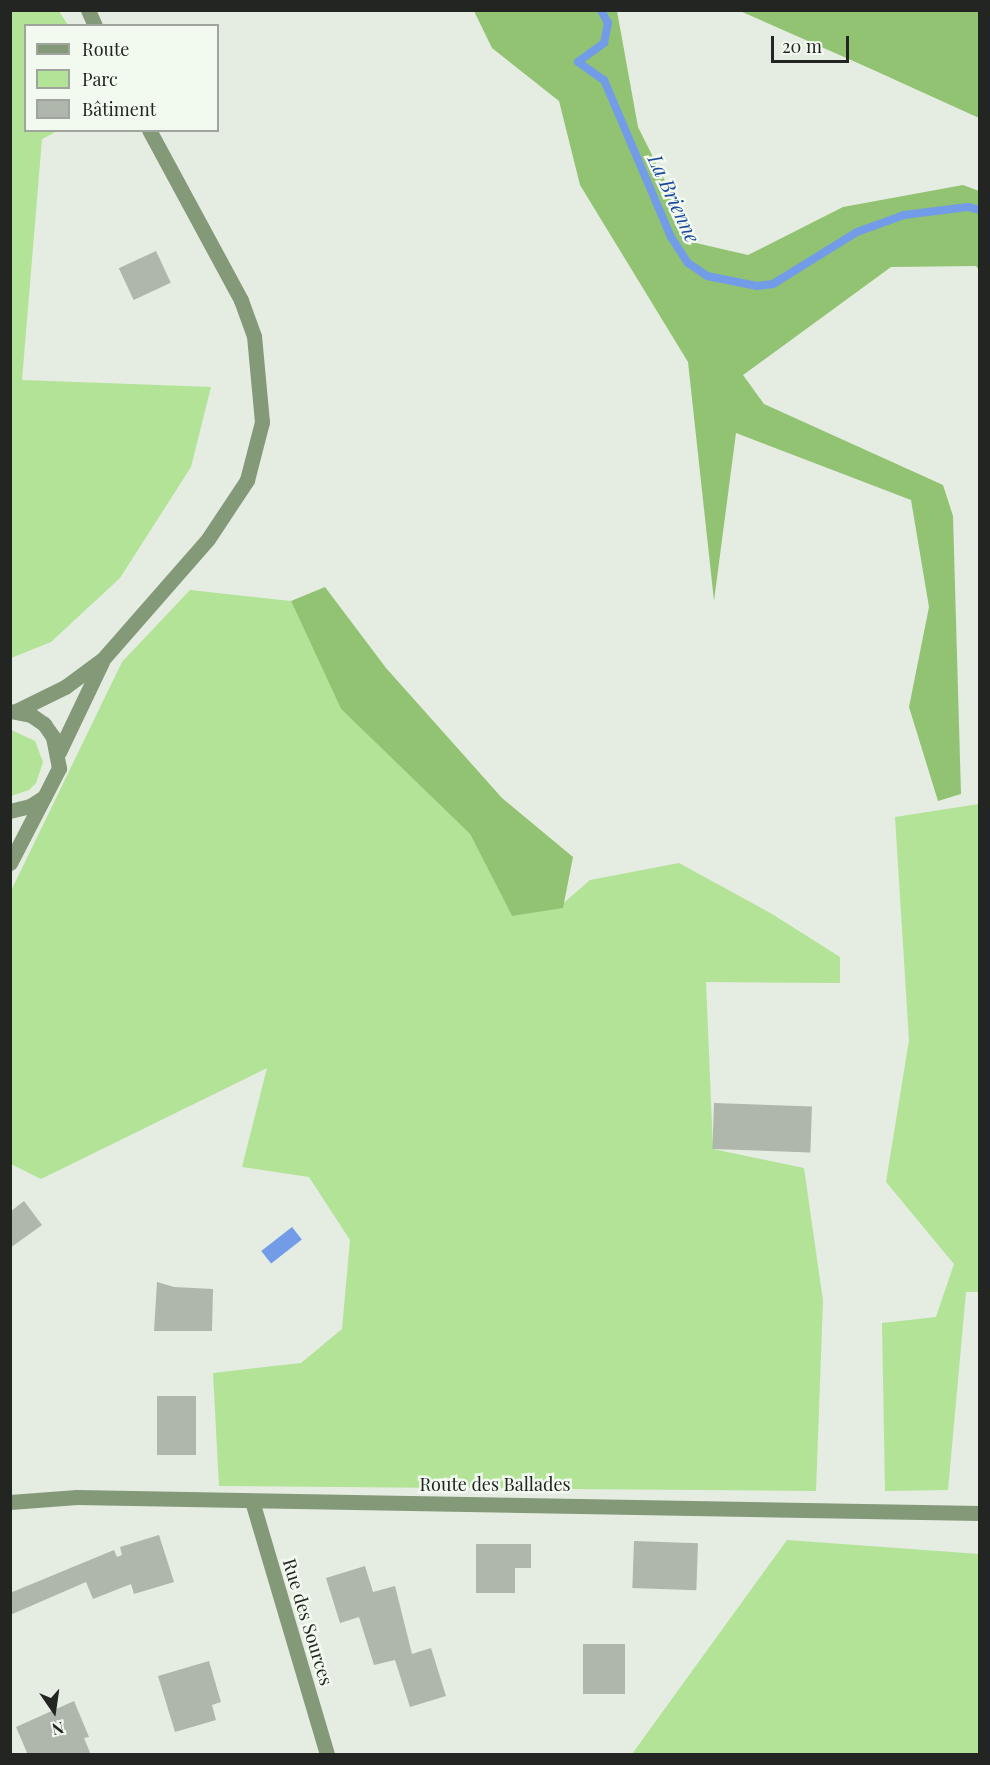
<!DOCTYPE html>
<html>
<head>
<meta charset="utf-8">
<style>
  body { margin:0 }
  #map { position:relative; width:990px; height:1765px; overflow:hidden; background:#e5ece1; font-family:"Playfair Display",serif }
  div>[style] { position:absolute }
  .green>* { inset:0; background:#b2e397 }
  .forest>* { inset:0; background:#91c373 }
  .water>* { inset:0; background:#739ce8; transform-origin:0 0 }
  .stream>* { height:8px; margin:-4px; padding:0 4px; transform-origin:4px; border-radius:4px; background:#739ce8 }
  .building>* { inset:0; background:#afb6ac; transform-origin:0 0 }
  .minor>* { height:15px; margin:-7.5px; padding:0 7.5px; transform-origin:7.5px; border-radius:7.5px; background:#839977 }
  .tertiary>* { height:15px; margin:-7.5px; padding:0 7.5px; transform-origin:7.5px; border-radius:7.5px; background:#839977 }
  span { translate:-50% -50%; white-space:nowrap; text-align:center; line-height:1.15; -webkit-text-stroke:5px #f2f9ee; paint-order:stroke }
  .street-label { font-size:18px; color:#222521 }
  .water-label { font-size:20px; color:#1c479f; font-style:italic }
  .frame { position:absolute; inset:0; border:12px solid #222521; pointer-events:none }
  .legend { position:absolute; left:24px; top:24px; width:195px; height:108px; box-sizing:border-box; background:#f2f9ee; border:2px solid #9fa49c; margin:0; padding:8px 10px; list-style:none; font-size:18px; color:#222521 }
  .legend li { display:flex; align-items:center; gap:12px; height:30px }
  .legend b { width:30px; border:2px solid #9fa49c }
  .north { position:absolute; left:24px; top:1681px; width:60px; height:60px; -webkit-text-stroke:4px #f2f9ee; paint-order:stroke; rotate:167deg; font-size:16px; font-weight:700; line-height:24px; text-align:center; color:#222521 }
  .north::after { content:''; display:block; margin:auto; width:21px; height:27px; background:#222521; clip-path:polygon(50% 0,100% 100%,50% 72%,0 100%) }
  .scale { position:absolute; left:771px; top:36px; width:78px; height:27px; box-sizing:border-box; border:3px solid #222521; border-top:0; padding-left:8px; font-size:18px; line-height:21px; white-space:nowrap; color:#222521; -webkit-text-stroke:4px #f2f9ee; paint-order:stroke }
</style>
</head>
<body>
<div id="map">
  <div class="green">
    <i style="clip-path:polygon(11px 10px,59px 11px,68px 25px,26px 26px,26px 130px,57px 131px,42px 139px,22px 380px,211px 387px,191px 467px,120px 578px,51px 642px,11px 658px)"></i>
    <i style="clip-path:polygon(190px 590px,291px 601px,341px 709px,470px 834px,512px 916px,558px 908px,590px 880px,679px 863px,772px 914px,840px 957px,840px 983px,706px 982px,713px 1149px,804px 1168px,823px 1301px,816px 1491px,219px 1486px,213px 1373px,301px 1363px,342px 1329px,350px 1240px,309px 1177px,242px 1167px,267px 1068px,41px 1179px,11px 1164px,10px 893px,122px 662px)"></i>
    <i style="clip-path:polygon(11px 730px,35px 741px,43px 762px,36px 783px,29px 790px,11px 796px)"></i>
    <i style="clip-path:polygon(979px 804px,979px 1292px,966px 1292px,948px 1490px,885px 1491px,882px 1323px,936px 1317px,954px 1264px,886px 1182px,909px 1040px,895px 817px)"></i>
    <i style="clip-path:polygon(787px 1540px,979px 1554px,979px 1754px,632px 1754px)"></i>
  </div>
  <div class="forest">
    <i style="clip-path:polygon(474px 11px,617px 11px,638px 127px,696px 243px,748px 255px,843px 207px,963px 185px,979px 191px,979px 270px,976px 266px,891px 267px,743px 375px,764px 404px,943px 485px,953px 516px,961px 794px,938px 801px,909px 707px,929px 607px,911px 500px,736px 433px,714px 601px,688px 362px,580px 185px,559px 101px,492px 48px)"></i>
    <i style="clip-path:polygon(740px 11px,979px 11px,979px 118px,869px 68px)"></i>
    <i style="clip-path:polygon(325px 587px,386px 668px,502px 798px,573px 857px,563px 908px,512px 916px,470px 834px,341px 709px,291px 601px)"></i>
  </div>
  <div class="water">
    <i style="left:292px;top:1227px;width:16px;height:39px;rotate:52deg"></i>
  </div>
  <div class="stream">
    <i style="left:601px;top:10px;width:15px;rotate:62deg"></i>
    <i style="left:608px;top:23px;width:20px;rotate:101deg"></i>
    <i style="left:604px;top:43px;width:32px;rotate:144deg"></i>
    <i style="left:578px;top:62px;width:32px;rotate:35deg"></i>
    <i style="left:604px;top:80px;width:171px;rotate:66.9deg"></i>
    <i style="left:671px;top:237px;width:31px;rotate:57deg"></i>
    <i style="left:688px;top:263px;width:23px;rotate:34deg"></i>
    <i style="left:707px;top:276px;width:51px;rotate:11.3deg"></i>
    <i style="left:757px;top:286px;width:16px;rotate:-7deg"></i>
    <i style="left:773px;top:284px;width:99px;rotate:-31.8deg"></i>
    <i style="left:857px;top:232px;width:50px;rotate:-19.9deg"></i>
    <i style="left:904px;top:215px;width:64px;rotate:-7.1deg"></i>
    <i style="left:968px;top:207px;width:12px;rotate:14deg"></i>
  </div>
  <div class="building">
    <i style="left:156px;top:251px;width:35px;height:41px;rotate:65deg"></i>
    <i style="left:714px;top:1103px;width:98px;height:46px;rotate:2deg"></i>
    <i style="clip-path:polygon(24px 1201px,42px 1225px,10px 1248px,10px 1212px)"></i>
    <i style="clip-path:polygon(157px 1282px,174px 1287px,213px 1289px,212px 1331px,154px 1331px)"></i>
    <i style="left:157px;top:1396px;width:39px;height:59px"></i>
    <i style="clip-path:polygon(159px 1535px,174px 1582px,134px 1594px,131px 1584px,93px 1599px,86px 1582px,10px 1615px,10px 1593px,114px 1550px,117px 1557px,122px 1555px,120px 1547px)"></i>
    <i style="left:634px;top:1541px;width:64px;height:47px;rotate:2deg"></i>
    <i style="clip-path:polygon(476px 1544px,531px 1544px,531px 1568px,515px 1568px,515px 1593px,476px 1593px)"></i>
    <i style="clip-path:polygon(365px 1566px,373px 1592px,395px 1586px,412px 1654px,431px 1648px,446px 1696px,410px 1707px,395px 1660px,374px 1665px,359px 1617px,340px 1623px,326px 1578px)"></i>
    <i style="left:583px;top:1644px;width:42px;height:50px"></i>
    <i style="clip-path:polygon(209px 1661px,221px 1702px,212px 1705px,216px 1720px,175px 1732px,158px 1676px)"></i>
    <i style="clip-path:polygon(74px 1701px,89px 1737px,84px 1738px,91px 1755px,28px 1755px,16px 1727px)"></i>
  </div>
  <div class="minor">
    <i style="left:88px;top:10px;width:17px;rotate:66deg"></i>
    <i style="left:16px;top:711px;width:55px;rotate:-26.1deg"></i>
    <i style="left:65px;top:687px;width:47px;rotate:-36.4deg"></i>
    <i style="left:103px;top:659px;width:159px;rotate:-48.8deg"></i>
    <i style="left:208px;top:539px;width:71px;rotate:-56.5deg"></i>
    <i style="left:247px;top:480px;width:60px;rotate:-75.5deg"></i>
    <i style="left:262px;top:422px;width:86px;rotate:-95.3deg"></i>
    <i style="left:254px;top:336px;width:38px;rotate:-110deg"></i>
    <i style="left:241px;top:300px;width:193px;rotate:-118.4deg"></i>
    <i style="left:59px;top:752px;width:100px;rotate:-64.5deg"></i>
    <i style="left:252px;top:1501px;width:264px;rotate:73.5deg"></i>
    <i style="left:10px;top:1502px;width:67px;rotate:-4.3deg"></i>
    <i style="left:77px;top:1497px;width:903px;rotate:1.02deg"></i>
  </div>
  <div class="tertiary">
    <i style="left:10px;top:711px;width:21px;rotate:11deg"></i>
    <i style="left:31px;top:715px;width:16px;rotate:35deg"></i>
    <i style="left:44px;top:724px;width:16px;rotate:55deg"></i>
    <i style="left:53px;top:737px;width:32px;rotate:79deg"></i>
    <i style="left:59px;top:768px;width:33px;rotate:117deg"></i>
    <i style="left:44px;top:797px;width:17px;rotate:147deg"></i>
    <i style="left:30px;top:806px;width:21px;rotate:166deg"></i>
    <i style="left:10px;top:863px;width:72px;rotate:-62.7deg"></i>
  </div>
  <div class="street-label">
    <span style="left:495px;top:1484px">Route des Ballades</span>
    <span style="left:308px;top:1622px;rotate:73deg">Rue des Sources</span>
  </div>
  <div class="water-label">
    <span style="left:675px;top:198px;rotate:65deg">La Brienne</span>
  </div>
  <div class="frame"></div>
  <ul class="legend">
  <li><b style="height:8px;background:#839977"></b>Route</li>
  <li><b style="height:16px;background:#b2e397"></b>Parc</li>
  <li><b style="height:16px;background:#afb6ac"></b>Bâtiment</li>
  </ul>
  <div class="north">N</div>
  <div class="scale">20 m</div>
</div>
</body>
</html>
